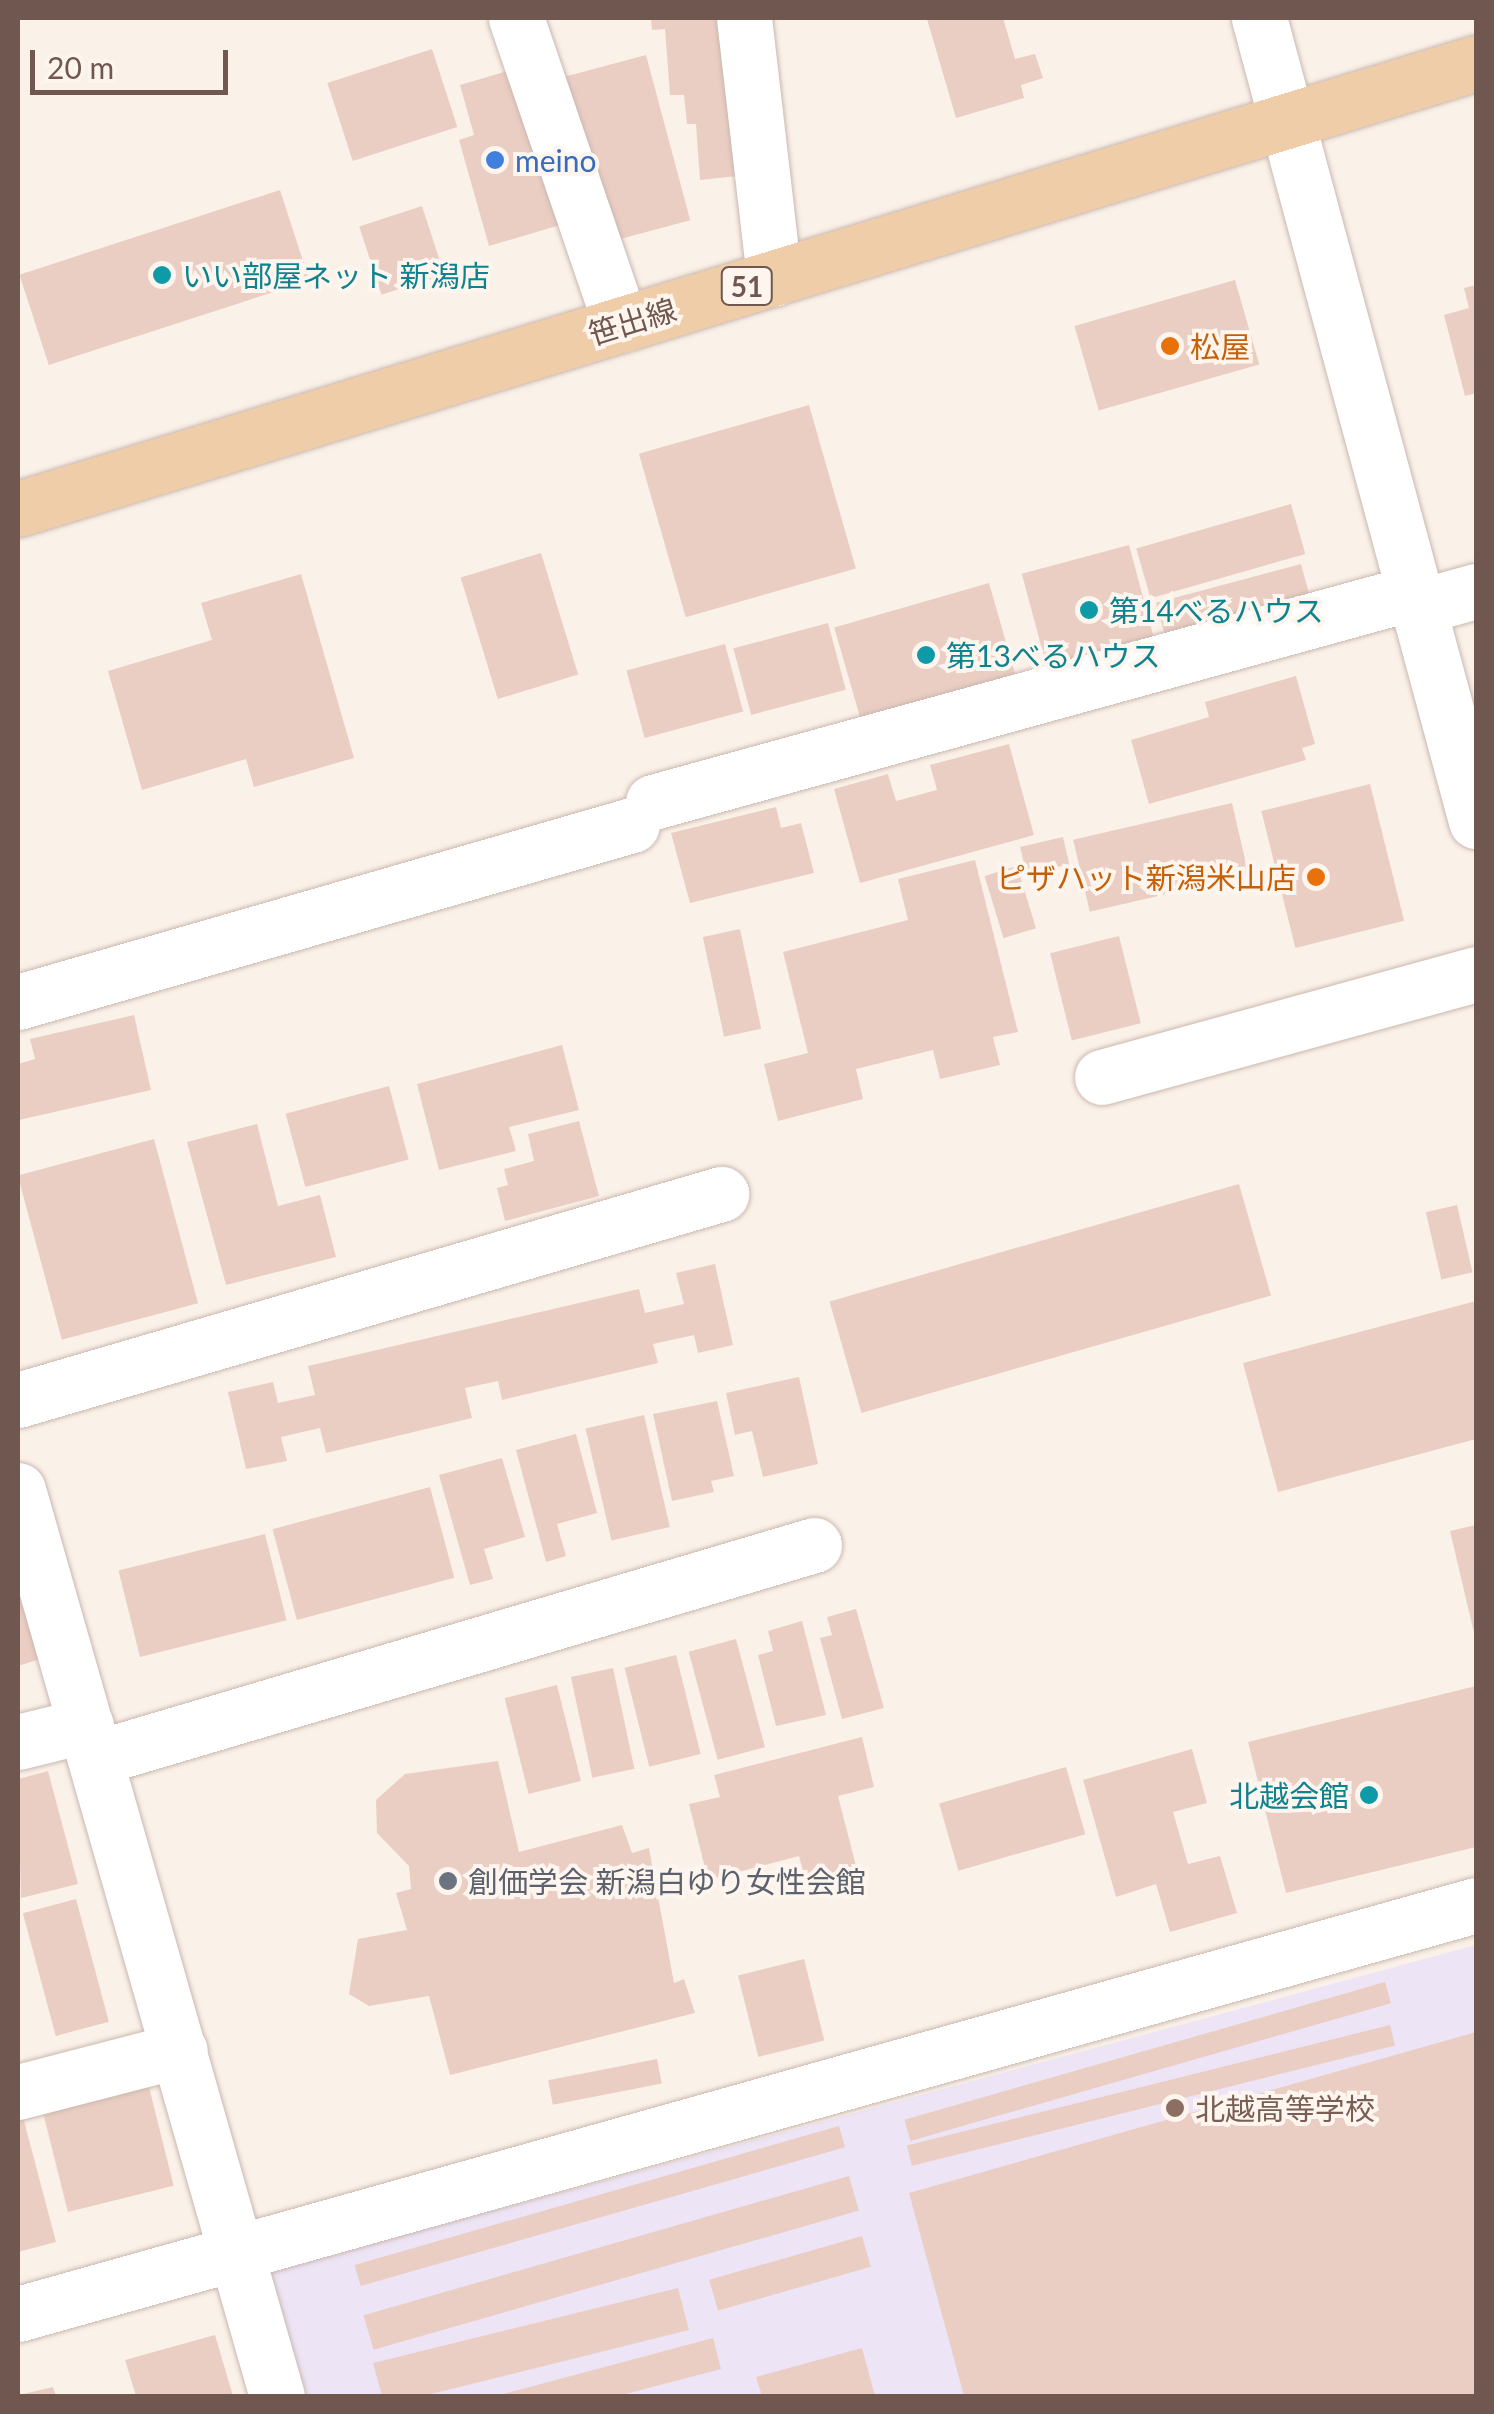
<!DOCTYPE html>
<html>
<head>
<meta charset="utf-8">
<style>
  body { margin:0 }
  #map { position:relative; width:1494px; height:2414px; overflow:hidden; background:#faf1e8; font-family:Lato,"Noto Sans JP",sans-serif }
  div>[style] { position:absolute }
  .education>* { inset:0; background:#ede4f6 }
  .building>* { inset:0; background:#ebcec3; transform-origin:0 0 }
  .roads { filter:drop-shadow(0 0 2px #cab8af) drop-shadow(0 0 2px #cab8af) }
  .minor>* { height:55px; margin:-27.5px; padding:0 27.5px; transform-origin:27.5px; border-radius:27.5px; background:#fff }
  .major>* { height:55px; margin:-27.5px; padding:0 27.5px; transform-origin:27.5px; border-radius:27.5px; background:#f0cda9 }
  .dots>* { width:28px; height:28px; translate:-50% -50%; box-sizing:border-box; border:5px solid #fdf5ee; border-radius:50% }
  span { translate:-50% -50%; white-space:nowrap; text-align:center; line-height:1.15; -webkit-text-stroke:8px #fdf5ee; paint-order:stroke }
  .shield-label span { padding:2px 8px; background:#fdf5ee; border:2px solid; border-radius:8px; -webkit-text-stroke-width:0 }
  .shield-label { font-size:28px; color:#70574f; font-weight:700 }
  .shop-label { font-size:30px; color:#366cbe }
  .left { translate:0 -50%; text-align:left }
  .culture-label { font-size:30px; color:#0d838f }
  .right { translate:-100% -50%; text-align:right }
  .street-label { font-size:30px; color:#70574f }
  .food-label { font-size:30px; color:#c56008 }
  .worship-label { font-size:30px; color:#5b616d }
  .education-label { font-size:30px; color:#785e54 }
  .frame { position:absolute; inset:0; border:20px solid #70574f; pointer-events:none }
  .scale { position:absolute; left:30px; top:50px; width:198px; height:45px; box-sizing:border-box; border:5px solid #70574f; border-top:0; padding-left:12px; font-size:30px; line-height:35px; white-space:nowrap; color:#70574f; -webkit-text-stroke:8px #fdf5ee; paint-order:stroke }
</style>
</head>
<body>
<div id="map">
  <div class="education">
    <i style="clip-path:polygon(1476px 1945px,1476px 2396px,303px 2396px,270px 2271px)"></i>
  </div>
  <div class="building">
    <i style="clip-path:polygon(651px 18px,724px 18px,737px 176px,700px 180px,696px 124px,687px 124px,684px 95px,670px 95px,665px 29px,652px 30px)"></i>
    <i style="clip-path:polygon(1003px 18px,1015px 59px,1035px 54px,1043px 78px,1021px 85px,1024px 98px,956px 118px,927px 19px)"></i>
    <i style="left:432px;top:49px;width:82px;height:110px;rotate:72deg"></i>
    <i style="left:646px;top:55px;width:171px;height:89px;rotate:75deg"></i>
    <i style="clip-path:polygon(514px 69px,560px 225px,489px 246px,459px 140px,474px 135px,460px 85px)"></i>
    <i style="left:280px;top:190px;width:95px;height:274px;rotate:72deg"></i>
    <i style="left:422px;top:206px;width:72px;height:66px;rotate:72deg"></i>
    <i style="left:1235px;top:280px;width:88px;height:167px;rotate:74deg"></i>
    <i style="clip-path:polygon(1476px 285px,1476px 393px,1465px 396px,1444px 315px,1469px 308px,1464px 288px)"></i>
    <i style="left:809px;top:405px;width:170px;height:177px;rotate:74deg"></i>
    <i style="left:1291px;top:504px;width:52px;height:161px;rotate:74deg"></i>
    <i style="left:1129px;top:545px;width:103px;height:111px;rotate:75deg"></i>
    <i style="left:541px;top:553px;width:127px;height:84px;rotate:73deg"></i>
    <i style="left:1301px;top:564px;width:43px;height:150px;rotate:75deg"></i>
    <i style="clip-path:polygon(301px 574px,354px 758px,254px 787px,246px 759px,142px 790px,108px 671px,212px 640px,201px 603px)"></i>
    <i style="left:989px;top:583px;width:105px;height:161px;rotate:74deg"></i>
    <i style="left:828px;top:623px;width:69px;height:98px;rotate:75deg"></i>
    <i style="left:725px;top:644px;width:70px;height:102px;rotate:75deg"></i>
    <i style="clip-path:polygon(1296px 676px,1315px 744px,1302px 748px,1306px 760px,1149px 804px,1131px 740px,1209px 717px,1205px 702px)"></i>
    <i style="clip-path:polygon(1009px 744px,1034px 835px,860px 883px,834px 789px,888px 774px,896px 801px,937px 790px,930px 765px)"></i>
    <i style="left:1370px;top:784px;width:141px;height:112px;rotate:76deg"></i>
    <i style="left:1232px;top:803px;width:74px;height:163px;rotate:77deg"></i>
    <i style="clip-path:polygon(776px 807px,781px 828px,801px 823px,814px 873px,690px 903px,671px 833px)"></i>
    <i style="left:1063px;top:837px;width:28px;height:44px;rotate:77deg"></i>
    <i style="clip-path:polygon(975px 860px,1018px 1032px,993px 1037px,1000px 1065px,940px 1079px,933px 1050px,856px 1069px,863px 1099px,778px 1121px,764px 1064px,808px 1053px,783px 952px,908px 920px,898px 879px)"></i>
    <i style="left:1017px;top:866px;width:65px;height:34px;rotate:73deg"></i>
    <i style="left:740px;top:929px;width:102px;height:38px;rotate:78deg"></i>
    <i style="left:1119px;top:936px;width:90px;height:71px;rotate:76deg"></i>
    <i style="clip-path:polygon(134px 1015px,151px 1090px,19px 1120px,18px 1064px,35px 1059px,30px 1039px)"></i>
    <i style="clip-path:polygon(562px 1045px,579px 1110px,509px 1127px,516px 1151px,439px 1170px,417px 1084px)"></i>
    <i style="left:389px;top:1086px;width:76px;height:107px;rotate:75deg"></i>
    <i style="clip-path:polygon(579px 1121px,599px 1196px,505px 1221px,497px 1188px,508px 1185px,504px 1169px,534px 1161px,528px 1134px)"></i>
    <i style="clip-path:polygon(257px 1124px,278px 1206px,320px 1195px,336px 1257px,226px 1285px,187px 1142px)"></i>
    <i style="left:154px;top:1139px;width:170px;height:141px;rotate:75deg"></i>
    <i style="left:1239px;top:1184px;width:116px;height:426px;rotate:74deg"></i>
    <i style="left:1457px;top:1205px;width:69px;height:32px;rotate:77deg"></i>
    <i style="clip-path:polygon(715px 1264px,733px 1345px,698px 1353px,694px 1335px,653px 1344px,658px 1363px,502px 1400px,498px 1381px,465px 1388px,472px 1418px,326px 1453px,320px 1428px,281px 1437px,287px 1461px,246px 1469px,228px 1392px,273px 1382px,278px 1403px,315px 1395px,308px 1366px,639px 1289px,645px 1313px,684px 1304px,676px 1273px)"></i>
    <i style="clip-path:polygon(1476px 1301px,1476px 1439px,1278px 1492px,1243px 1363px)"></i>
    <i style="clip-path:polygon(799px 1377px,818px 1464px,763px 1477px,752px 1431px,735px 1435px,726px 1393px)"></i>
    <i style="clip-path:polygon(717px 1401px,734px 1476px,711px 1481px,714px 1492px,672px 1501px,653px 1414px)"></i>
    <i style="left:644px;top:1415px;width:115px;height:60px;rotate:77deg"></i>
    <i style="clip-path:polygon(576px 1434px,597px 1513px,557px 1524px,566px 1556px,546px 1562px,516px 1450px)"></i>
    <i style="clip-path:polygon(502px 1458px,525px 1537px,484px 1549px,493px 1579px,470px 1585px,439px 1475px)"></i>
    <i style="left:430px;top:1487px;width:94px;height:163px;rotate:75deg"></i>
    <i style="clip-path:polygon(1476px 1525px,1476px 1636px,1475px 1637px,1450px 1531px)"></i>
    <i style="left:265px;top:1534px;width:89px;height:151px;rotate:76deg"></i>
    <i style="clip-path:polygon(18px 1588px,40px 1659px,18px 1666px)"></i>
    <i style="clip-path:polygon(856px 1609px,884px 1708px,842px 1719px,820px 1638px,832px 1635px,827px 1617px)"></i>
    <i style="clip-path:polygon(802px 1621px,826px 1715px,776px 1726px,758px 1655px,773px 1651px,768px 1631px)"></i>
    <i style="left:736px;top:1639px;width:112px;height:49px;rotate:75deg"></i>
    <i style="left:676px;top:1655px;width:102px;height:53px;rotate:76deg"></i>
    <i style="left:613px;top:1668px;width:103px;height:43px;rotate:78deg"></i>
    <i style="left:557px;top:1685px;width:99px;height:54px;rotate:76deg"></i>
    <i style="clip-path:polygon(1476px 1686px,1476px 1847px,1286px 1893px,1248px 1742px)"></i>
    <i style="clip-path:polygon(862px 1737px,874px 1787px,838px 1796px,857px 1870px,806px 1882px,799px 1856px,708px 1880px,689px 1804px,720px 1797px,714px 1775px)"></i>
    <i style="clip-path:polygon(1192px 1749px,1207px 1803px,1173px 1812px,1188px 1864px,1220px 1856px,1237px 1913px,1170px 1932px,1156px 1884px,1116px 1897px,1083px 1780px)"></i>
    <i style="clip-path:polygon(498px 1761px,519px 1852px,622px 1825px,632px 1853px,649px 1848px,674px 1983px,684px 1979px,695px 2013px,450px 2075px,429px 1996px,369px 2006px,349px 1994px,358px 1939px,407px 1930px,396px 1893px,411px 1889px,409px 1866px,377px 1833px,376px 1800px,405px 1774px)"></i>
    <i style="left:1066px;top:1767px;width:70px;height:132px;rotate:74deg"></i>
    <i style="clip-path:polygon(48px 1771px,78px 1884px,21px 1898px,18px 1779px)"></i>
    <i style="left:76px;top:1899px;width:127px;height:55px;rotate:75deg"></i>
    <i style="left:804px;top:1959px;width:84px;height:68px;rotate:76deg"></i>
    <i style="left:1385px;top:1982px;width:22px;height:500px;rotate:74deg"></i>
    <i style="left:1390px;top:2025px;width:21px;height:498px;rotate:76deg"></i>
    <i style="clip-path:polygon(1476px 2032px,1476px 2396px,964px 2396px,909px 2193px)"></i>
    <i style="left:657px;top:2059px;width:25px;height:111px;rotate:79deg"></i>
    <i style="left:147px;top:2079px;width:110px;height:109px;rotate:76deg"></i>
    <i style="clip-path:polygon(18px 2098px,56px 2242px,18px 2252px)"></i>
    <i style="left:839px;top:2126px;width:22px;height:504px;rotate:74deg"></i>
    <i style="left:849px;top:2176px;width:36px;height:505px;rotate:74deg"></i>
    <i style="left:862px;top:2236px;width:32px;height:159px;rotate:74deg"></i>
    <i style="clip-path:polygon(678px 2288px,689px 2330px,423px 2396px,382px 2396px,373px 2363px)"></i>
    <i style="clip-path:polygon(215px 2335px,233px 2396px,136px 2396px,125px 2360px)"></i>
    <i style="clip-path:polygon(713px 2338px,721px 2369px,618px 2396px,496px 2396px)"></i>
    <i style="clip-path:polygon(862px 2348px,875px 2396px,762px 2396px,756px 2377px)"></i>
    <i style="clip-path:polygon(53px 2387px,56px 2396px,19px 2396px,19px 2395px)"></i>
  </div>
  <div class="roads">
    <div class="minor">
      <i style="left:516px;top:18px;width:324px;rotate:71.1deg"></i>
      <i style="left:744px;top:18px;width:262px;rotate:83.4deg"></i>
      <i style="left:1259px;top:18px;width:832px;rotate:74.88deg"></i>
      <i style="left:1418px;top:607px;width:60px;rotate:-15.4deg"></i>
      <i style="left:653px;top:802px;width:790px;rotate:-15.41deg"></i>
      <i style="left:18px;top:1002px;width:639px;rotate:-16.08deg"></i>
      <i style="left:1102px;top:1077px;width:388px;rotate:-15.4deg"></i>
      <i style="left:18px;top:1400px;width:733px;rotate:-16.33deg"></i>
      <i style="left:18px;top:1490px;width:942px;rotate:74.05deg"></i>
      <i style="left:18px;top:1742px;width:70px;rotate:-14deg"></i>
      <i style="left:96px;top:1758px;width:749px;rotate:-16.52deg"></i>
      <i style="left:18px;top:2092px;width:167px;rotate:-14.5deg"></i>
      <i style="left:18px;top:2314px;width:1514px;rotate:-15.67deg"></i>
    </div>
    <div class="major">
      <i style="left:18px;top:509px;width:1525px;rotate:-17.01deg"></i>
    </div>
  </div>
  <div class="dots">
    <i style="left:495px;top:160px;background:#3f7fe0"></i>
    <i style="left:162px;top:275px;background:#0f9aa8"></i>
    <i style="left:1170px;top:346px;background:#e8710a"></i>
    <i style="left:1089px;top:610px;background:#0f9aa8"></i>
    <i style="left:926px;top:655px;background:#0f9aa8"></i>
    <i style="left:1316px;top:877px;background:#e8710a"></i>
    <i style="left:1369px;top:1795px;background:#0f9aa8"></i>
    <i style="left:448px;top:1881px;background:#6b7280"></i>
    <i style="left:1175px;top:2108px;background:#8d6e63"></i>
  </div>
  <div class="shield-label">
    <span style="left:747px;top:286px">51</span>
  </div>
  <div class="shop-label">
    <span class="left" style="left:515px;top:160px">meino</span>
  </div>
  <div class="culture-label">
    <span class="left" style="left:182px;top:275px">いい部屋ネット 新潟店</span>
    <span class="left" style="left:1109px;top:610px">第14べるハウス</span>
    <span class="left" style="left:946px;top:655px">第13べるハウス</span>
    <span class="right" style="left:1349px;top:1795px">北越会館</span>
  </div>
  <div class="street-label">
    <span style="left:632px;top:321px;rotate:-17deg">笹出線</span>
  </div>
  <div class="food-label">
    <span class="left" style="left:1190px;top:346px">松屋</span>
    <span class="right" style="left:1296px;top:877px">ピザハット新潟米山店</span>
  </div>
  <div class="worship-label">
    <span class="left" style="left:468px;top:1881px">創価学会 新潟白ゆり女性会館</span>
  </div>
  <div class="education-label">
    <span class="left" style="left:1195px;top:2108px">北越高等学校</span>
  </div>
  <div class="frame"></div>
  <div class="scale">20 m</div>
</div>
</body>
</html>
